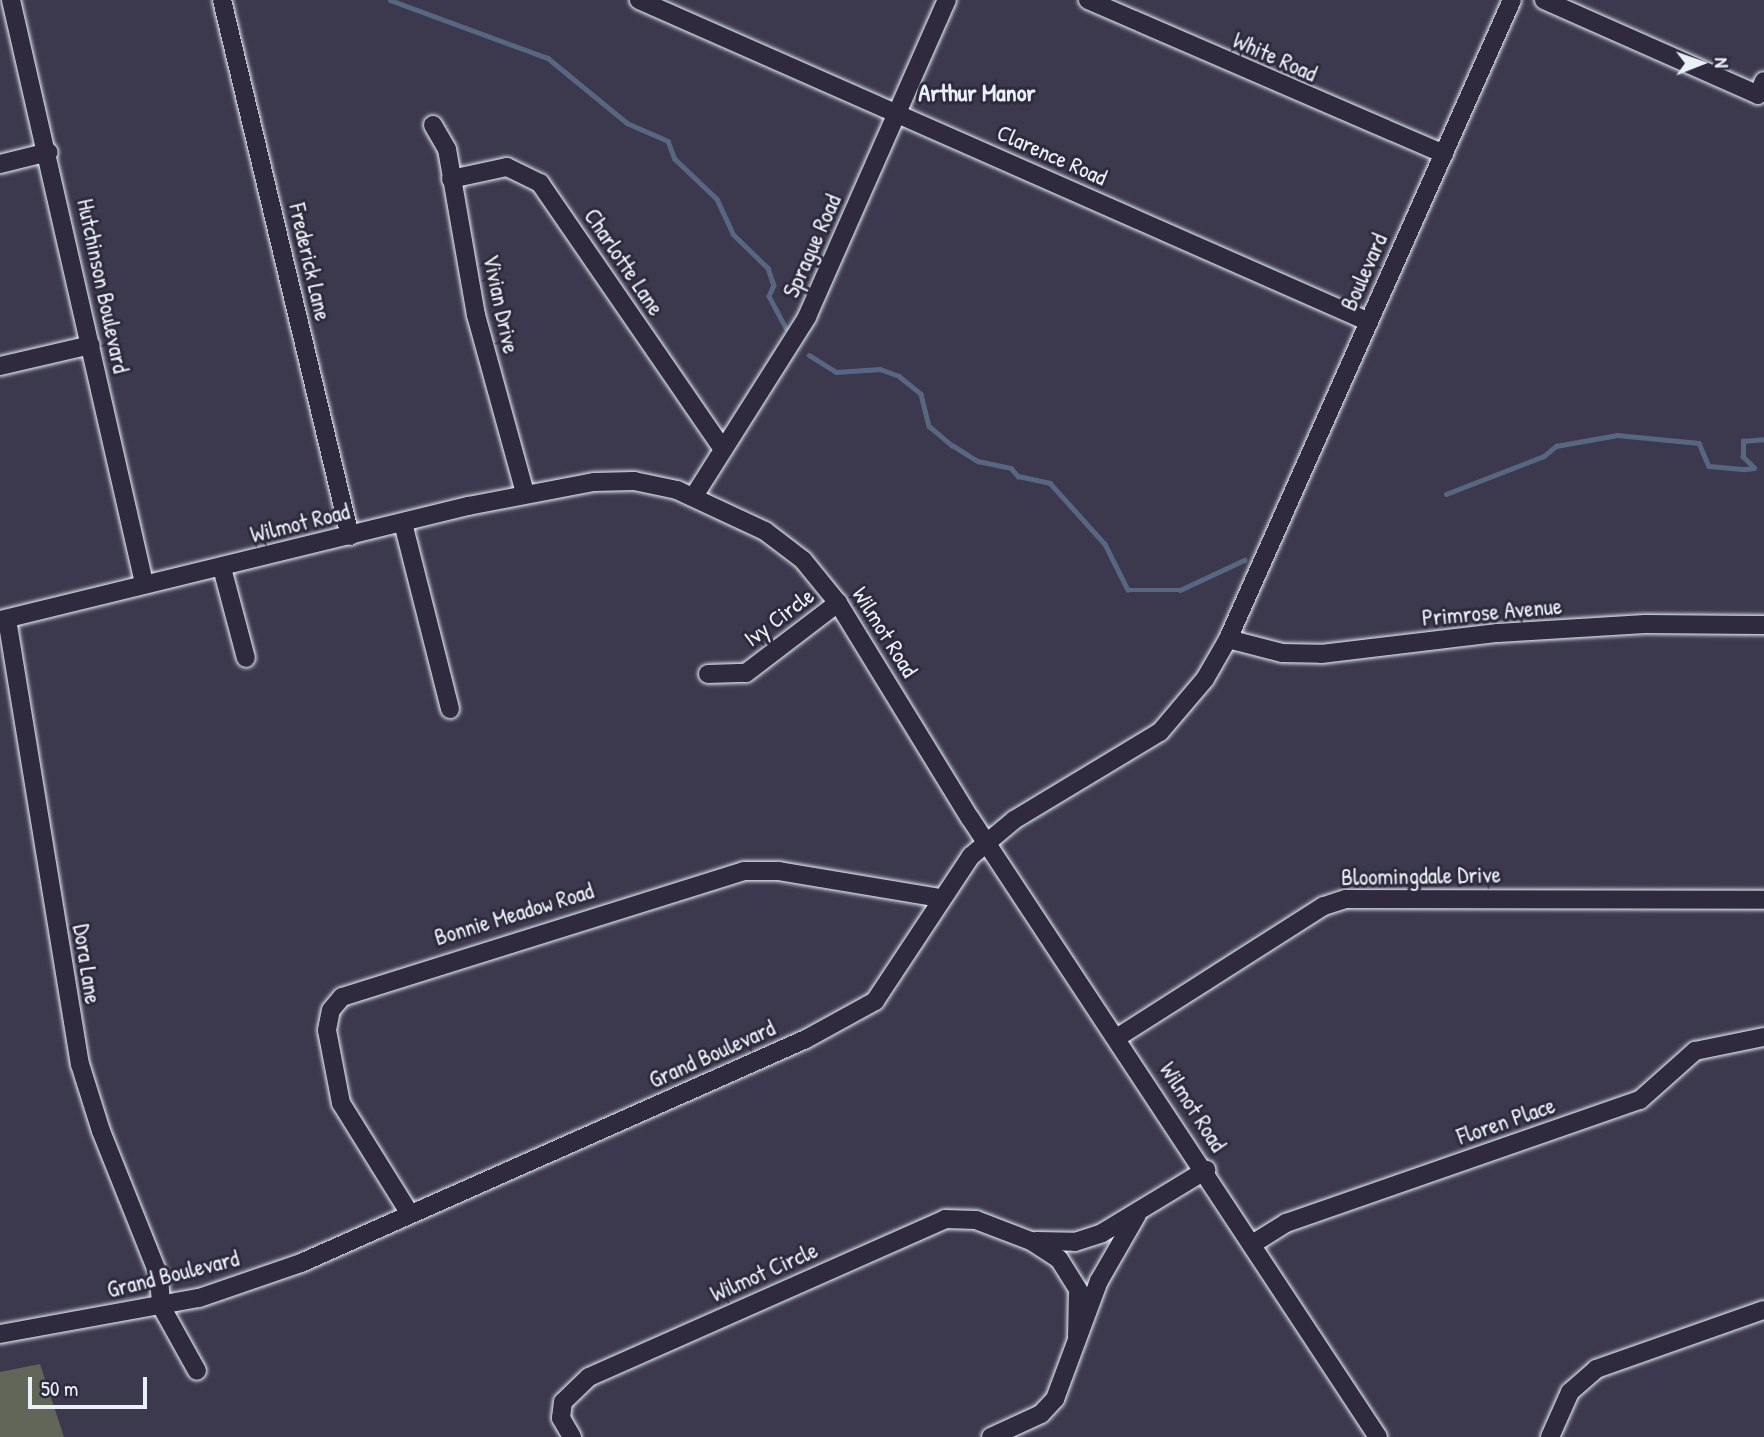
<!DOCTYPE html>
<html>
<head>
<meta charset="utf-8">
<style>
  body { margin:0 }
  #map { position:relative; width:1764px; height:1437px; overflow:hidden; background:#3c384e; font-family:"Patrick Hand",sans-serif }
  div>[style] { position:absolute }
  .green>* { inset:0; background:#616658 }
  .stream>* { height:4.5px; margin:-2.25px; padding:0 2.25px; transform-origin:2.25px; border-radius:2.25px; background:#576681 }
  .roads { filter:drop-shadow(0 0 2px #e8f1f8) drop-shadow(0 0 2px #e8f1f8) }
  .minor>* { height:18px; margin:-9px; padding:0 9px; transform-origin:9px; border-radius:9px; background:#2f2a3d }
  span { translate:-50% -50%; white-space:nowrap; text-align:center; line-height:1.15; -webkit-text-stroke:6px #2f2a3d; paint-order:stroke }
  .street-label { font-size:23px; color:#e8f1f8 }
  .neighbourhood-label { font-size:24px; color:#e8f1f8; font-weight:700 }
  .north { position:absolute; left:1666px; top:28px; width:70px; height:70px; -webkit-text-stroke:5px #2f2a3d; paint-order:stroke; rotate:89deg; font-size:19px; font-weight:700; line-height:28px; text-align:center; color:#e8f1f8 }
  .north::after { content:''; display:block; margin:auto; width:24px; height:32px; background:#e8f1f8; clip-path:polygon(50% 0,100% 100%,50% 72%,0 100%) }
  .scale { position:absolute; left:28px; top:1377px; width:119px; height:32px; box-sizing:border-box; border:4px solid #e8f1f8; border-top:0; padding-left:9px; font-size:21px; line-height:24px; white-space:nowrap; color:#e8f1f8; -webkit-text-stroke:5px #2f2a3d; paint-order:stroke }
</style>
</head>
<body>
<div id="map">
  <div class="green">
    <i style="clip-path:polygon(40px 1364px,64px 1437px,0 1437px,0 1372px)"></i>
  </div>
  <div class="stream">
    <i style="left:390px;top:0;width:168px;rotate:20.2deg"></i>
    <i style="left:548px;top:58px;width:102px;rotate:39.4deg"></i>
    <i style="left:627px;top:123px;width:45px;rotate:23.7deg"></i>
    <i style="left:668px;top:141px;width:19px;rotate:69deg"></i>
    <i style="left:675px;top:159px;width:58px;rotate:43.6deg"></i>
    <i style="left:717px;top:199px;width:38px;rotate:65deg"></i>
    <i style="left:733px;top:234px;width:49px;rotate:44.2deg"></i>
    <i style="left:768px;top:268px;width:18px;rotate:71deg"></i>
    <i style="left:774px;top:285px;width:12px;rotate:114deg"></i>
    <i style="left:769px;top:296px;width:36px;rotate:62deg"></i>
    <i style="left:809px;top:355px;width:32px;rotate:32deg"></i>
    <i style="left:836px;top:372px;width:44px;rotate:-3.9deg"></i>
    <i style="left:880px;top:369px;width:20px;rotate:20deg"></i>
    <i style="left:899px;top:376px;width:28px;rotate:39deg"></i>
    <i style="left:921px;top:394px;width:33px;rotate:76deg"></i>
    <i style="left:929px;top:426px;width:30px;rotate:40deg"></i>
    <i style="left:952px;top:445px;width:31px;rotate:32deg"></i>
    <i style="left:978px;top:461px;width:34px;rotate:12deg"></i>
    <i style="left:1011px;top:468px;width:11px;rotate:49deg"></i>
    <i style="left:1018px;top:476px;width:33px;rotate:12deg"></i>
    <i style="left:1050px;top:483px;width:82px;rotate:48deg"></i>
    <i style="left:1105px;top:544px;width:51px;rotate:63.4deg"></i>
    <i style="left:1128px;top:590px;width:52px"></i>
    <i style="left:1180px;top:590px;width:71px;rotate:-25.1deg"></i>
    <i style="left:1446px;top:494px;width:105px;rotate:-21.2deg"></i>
    <i style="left:1544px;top:456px;width:16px;rotate:-40deg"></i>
    <i style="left:1556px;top:446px;width:62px;rotate:-10.2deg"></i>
    <i style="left:1617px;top:435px;width:82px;rotate:5.6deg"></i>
    <i style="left:1699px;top:443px;width:25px;rotate:67deg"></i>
    <i style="left:1709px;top:466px;width:36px;rotate:5deg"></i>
    <i style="left:1745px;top:469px;width:9px;rotate:-6deg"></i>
    <i style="left:1754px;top:468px;width:16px;rotate:-135deg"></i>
    <i style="left:1743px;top:457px;width:16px;rotate:-90deg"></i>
    <i style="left:1743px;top:441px;width:21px;rotate:-5deg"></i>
  </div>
  <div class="roads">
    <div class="minor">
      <i style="left:11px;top:0;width:598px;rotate:77.15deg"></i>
      <i style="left:222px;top:0;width:551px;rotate:76.57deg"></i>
      <i style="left:639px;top:0;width:798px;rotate:23.8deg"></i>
      <i style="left:1088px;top:0;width:388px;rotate:23.4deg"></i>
      <i style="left:1544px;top:0;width:234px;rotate:23.9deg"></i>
      <i style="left:1758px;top:95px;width:15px;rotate:-67deg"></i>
      <i style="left:433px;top:125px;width:28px;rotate:60deg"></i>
      <i style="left:447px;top:149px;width:169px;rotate:80.1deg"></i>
      <i style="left:476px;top:315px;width:185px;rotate:74.6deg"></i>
      <i style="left:0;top:164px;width:50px;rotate:-13.8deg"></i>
      <i style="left:451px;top:179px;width:57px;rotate:-12.1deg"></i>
      <i style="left:507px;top:167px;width:37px;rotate:26deg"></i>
      <i style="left:540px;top:183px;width:319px;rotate:55.5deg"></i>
      <i style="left:0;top:366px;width:93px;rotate:-13deg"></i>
      <i style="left:694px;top:496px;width:212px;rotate:-57.7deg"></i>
      <i style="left:807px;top:317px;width:347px;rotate:-66.2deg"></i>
      <i style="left:403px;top:523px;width:192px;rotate:75.8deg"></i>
      <i style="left:222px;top:568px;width:93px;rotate:75.1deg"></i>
      <i style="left:7px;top:619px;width:451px;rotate:80.7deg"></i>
      <i style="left:80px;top:1064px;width:70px;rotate:72.6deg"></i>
      <i style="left:101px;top:1131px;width:156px;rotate:68.2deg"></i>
      <i style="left:159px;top:1276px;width:30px;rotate:86deg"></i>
      <i style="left:161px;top:1306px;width:74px;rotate:61deg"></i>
      <i style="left:0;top:620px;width:482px;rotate:-13.7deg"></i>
      <i style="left:468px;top:506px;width:128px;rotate:-10.8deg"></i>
      <i style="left:594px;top:482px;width:40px;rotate:-1.4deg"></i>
      <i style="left:634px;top:481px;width:44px;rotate:11.8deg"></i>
      <i style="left:677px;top:490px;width:97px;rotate:25deg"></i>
      <i style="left:765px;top:531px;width:48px;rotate:37.3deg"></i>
      <i style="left:803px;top:560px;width:55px;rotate:50.9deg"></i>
      <i style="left:838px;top:603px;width:252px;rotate:58.5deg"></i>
      <i style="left:970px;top:818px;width:741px;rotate:56.61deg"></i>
      <i style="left:1228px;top:639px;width:56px;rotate:14.5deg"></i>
      <i style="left:1282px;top:653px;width:39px;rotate:1deg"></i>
      <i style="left:1321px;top:654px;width:178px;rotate:-6.8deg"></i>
      <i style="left:1498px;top:633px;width:147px;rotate:-3.5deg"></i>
      <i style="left:1645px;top:624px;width:119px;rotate:0.5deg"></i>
      <i style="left:708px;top:674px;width:38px;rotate:-2deg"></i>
      <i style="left:746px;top:673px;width:116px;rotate:-37.3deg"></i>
      <i style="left:1118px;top:1037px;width:244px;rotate:-32.5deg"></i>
      <i style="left:1324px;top:906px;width:23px;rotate:-18deg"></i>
      <i style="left:1346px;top:899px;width:418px;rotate:0.1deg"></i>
      <i style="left:410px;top:1214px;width:131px;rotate:-121.9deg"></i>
      <i style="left:341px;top:1103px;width:74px;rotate:-100.9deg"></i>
      <i style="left:327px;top:1030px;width:20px;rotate:-79deg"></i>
      <i style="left:331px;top:1010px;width:17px;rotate:-50deg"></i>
      <i style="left:342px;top:997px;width:421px;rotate:-17.4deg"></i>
      <i style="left:744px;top:871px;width:35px"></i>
      <i style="left:779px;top:871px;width:164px;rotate:9.5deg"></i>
      <i style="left:1036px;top:1241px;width:39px;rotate:1deg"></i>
      <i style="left:1075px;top:1242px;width:28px;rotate:-18deg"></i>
      <i style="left:1102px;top:1233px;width:122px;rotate:-31.2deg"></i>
      <i style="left:1254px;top:1243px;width:38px;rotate:-32deg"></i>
      <i style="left:1286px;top:1223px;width:375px;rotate:-19.2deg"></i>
      <i style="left:1640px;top:1100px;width:74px;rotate:-41.7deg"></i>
      <i style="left:1695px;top:1051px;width:70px;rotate:-11.5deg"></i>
      <i style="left:0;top:1334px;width:202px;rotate:-10.3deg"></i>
      <i style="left:199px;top:1298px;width:108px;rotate:-18.9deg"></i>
      <i style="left:301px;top:1263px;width:552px;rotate:-23.92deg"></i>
      <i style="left:806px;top:1039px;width:79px;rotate:-28.8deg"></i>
      <i style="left:875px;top:1001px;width:174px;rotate:-56.5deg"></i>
      <i style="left:971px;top:856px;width:56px;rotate:-39.9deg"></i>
      <i style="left:1014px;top:820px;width:170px;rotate:-31.1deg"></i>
      <i style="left:1160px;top:732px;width:70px;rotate:-49.7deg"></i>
      <i style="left:1205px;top:679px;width:46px;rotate:-60.1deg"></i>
      <i style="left:1228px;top:639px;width:699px;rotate:-66.04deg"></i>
      <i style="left:572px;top:1437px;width:22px;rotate:-120deg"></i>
      <i style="left:561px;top:1418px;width:16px;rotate:-83deg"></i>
      <i style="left:563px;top:1402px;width:36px;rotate:-44deg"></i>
      <i style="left:589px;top:1377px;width:389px;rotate:-23.9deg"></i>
      <i style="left:945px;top:1219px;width:31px;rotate:2deg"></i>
      <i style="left:976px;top:1220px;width:59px;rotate:20.9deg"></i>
      <i style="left:1031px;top:1241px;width:33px;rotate:33deg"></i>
      <i style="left:1059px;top:1259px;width:36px;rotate:58deg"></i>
      <i style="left:1078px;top:1290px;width:46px;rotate:91.2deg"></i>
      <i style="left:991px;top:1437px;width:55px;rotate:-24.7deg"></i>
      <i style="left:1041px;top:1414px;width:21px;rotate:-47deg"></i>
      <i style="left:1055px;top:1399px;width:126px;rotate:-69.6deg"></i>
      <i style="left:1099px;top:1281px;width:76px;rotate:-60.1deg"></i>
      <i style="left:1550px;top:1437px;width:49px;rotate:-66deg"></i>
      <i style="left:1570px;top:1392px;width:35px;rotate:-41deg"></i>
      <i style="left:1596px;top:1369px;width:178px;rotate:-19.4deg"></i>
    </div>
  </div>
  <div class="street-label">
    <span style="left:1275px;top:57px;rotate:24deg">White Road</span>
    <span style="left:1052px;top:155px;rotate:24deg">Clarence Road</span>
    <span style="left:812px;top:246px;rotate:-66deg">Sprague Road</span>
    <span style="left:310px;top:262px;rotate:77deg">Frederick Lane</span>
    <span style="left:624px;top:262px;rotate:56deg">Charlotte Lane</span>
    <span style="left:1364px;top:272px;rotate:-66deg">Boulevard</span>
    <span style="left:103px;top:286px;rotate:78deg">Hutchinson Boulevard</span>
    <span style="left:501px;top:304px;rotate:78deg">Vivian Drive</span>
    <span style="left:300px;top:523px;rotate:-14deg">Wilmot Road</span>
    <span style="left:1492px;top:612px;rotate:-5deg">Primrose Avenue</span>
    <span style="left:779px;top:617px;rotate:-37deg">Ivy Circle</span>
    <span style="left:885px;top:632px;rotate:58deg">Wilmot Road</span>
    <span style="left:1421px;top:876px;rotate:-1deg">Bloomingdale Drive</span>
    <span style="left:514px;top:914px;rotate:-17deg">Bonnie Meadow Road</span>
    <span style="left:87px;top:964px;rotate:81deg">Dora Lane</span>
    <span style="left:712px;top:1054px;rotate:-24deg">Grand Boulevard</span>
    <span style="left:1193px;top:1107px;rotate:57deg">Wilmot Road</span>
    <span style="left:1506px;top:1121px;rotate:-19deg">Floren Place</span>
    <span style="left:764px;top:1272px;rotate:-24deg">Wilmot Circle</span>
    <span style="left:173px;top:1274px;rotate:-14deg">Grand Boulevard</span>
  </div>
  <div class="neighbourhood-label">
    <span style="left:977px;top:93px">Arthur Manor</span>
  </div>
  <div class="north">N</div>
  <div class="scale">50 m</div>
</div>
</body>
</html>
